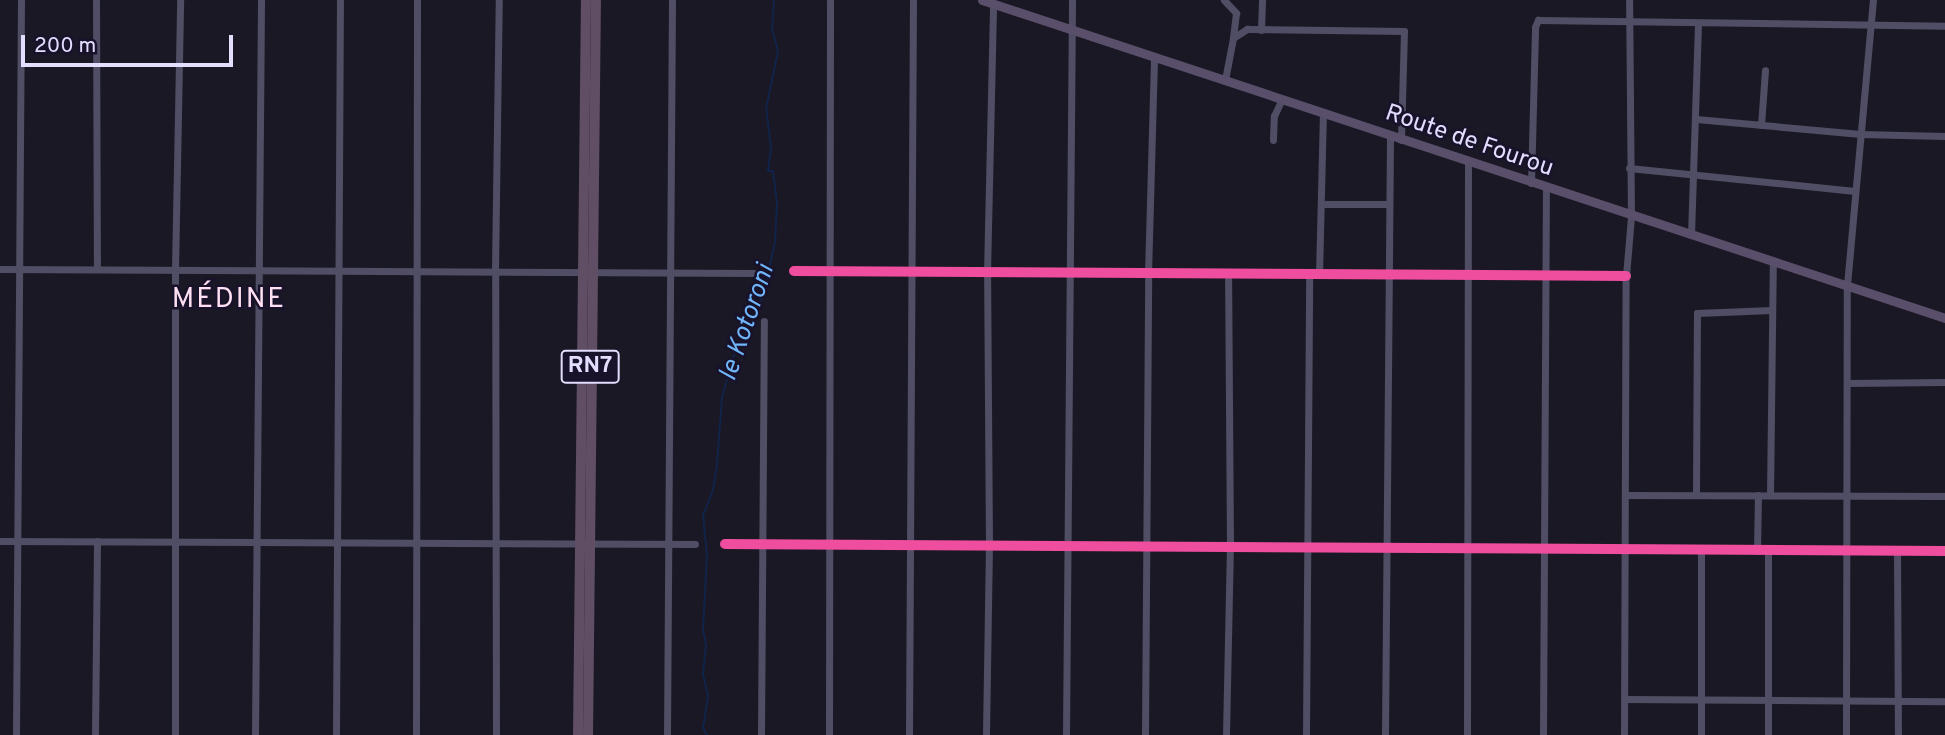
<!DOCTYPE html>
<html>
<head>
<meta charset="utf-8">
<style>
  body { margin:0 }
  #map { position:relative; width:1945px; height:735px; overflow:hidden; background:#1b1825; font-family:Overpass,sans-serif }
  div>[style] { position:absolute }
  .stream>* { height:2px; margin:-1px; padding:0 1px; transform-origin:1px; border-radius:1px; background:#102349 }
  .minor>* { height:7px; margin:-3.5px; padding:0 3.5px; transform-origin:3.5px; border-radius:3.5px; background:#504e65 }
  .major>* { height:9px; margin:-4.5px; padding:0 4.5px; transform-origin:4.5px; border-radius:4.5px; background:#594f6a }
  .highway>* { height:10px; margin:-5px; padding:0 5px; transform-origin:5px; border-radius:5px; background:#604e64 }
  .cycleway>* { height:10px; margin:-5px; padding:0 5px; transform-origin:5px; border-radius:5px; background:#ef4d9e }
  span { translate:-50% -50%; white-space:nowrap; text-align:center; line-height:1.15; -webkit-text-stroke:5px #18122b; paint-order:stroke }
  .shield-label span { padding:2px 5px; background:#18122b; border:2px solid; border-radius:5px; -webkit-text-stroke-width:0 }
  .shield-label { font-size:23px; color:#e3defe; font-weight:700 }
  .street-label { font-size:24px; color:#e3defe }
  .water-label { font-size:26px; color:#70b5fa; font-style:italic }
  .quarter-label { font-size:28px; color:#fee0f2; letter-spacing:2px }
  .scale { position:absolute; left:21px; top:35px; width:212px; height:32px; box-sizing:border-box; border:4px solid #e3defe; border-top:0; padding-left:9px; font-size:21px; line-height:24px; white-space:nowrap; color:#e3defe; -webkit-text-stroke:5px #18122b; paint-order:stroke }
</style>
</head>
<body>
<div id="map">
  <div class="stream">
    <i style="left:707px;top:735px;width:8px;rotate:-120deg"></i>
    <i style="left:703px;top:728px;width:32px;rotate:-81deg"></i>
    <i style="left:708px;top:696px;width:23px;rotate:-103deg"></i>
    <i style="left:703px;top:674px;width:29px;rotate:-84deg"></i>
    <i style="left:706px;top:645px;width:16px;rotate:-101deg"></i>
    <i style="left:703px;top:629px;width:73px;rotate:-86.9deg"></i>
    <i style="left:707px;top:556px;width:41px;rotate:-95.6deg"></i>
    <i style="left:703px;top:515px;width:27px;rotate:-68deg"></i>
    <i style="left:713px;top:490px;width:26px;rotate:-81deg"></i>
    <i style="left:717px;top:464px;width:67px;rotate:-85.7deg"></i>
    <i style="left:722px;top:397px;width:41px;rotate:-74.6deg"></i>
    <i style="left:733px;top:357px;width:36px;rotate:-60deg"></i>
    <i style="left:751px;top:326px;width:36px;rotate:-69deg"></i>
    <i style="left:764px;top:292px;width:51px;rotate:-77.6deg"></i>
    <i style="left:775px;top:242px;width:39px;rotate:-87deg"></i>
    <i style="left:777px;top:203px;width:32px;rotate:-97deg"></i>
    <i style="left:773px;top:171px;width:5px;rotate:180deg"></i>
    <i style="left:768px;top:171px;width:24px;rotate:-83deg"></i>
    <i style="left:771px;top:147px;width:38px;rotate:-97deg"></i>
    <i style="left:766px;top:109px;width:59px;rotate:-78.3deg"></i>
    <i style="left:778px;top:51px;width:23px;rotate:-105deg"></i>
    <i style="left:772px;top:29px;width:29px;rotate:-86deg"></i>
  </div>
  <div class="minor">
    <i style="left:96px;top:0;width:269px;rotate:89.8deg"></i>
    <i style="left:1224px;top:0;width:18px;rotate:47deg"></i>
    <i style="left:1236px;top:13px;width:24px;rotate:97deg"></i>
    <i style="left:1261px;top:30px;width:30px;rotate:-88deg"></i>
    <i style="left:1225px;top:80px;width:43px;rotate:-79.2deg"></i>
    <i style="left:1233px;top:38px;width:17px;rotate:-33deg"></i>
    <i style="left:1247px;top:29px;width:157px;rotate:0.7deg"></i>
    <i style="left:1404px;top:31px;width:109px;rotate:91.6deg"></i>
    <i style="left:1696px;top:119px;width:165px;rotate:5.2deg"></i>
    <i style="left:1860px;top:134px;width:85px;rotate:1.3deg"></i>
    <i style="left:1761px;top:125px;width:55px;rotate:-85.8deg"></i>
    <i style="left:1273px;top:140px;width:24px;rotate:-88deg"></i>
    <i style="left:1274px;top:116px;width:19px;rotate:-65deg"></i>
    <i style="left:1629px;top:168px;width:227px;rotate:5.8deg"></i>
    <i style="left:1531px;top:183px;width:156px;rotate:-88.5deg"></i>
    <i style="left:1535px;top:27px;width:8px;rotate:-67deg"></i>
    <i style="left:1538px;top:20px;width:407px;rotate:0.8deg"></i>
    <i style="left:1321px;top:204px;width:68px"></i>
    <i style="left:1691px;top:235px;width:211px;rotate:-88.1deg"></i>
    <i style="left:0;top:269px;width:754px;rotate:0.3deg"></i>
    <i style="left:794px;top:271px;width:832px;rotate:0.34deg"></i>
    <i style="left:1319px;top:275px;width:162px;rotate:-88.6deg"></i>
    <i style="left:1847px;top:383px;width:98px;rotate:-0.6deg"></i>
    <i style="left:1625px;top:495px;width:320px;rotate:0.2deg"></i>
    <i style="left:1696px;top:495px;width:182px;rotate:-89.7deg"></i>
    <i style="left:1697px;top:313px;width:74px;rotate:-2.3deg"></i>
    <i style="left:1770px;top:495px;width:234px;rotate:-89.3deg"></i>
    <i style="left:0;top:541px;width:695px;rotate:0.25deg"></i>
    <i style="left:725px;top:544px;width:1220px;rotate:0.33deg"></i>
    <i style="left:1757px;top:551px;width:56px;rotate:-89deg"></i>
    <i style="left:1897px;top:551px;width:184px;rotate:89.7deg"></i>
    <i style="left:1625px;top:699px;width:320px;rotate:0.4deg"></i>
    <i style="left:16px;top:735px;width:735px;rotate:-89.61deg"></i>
    <i style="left:95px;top:735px;width:194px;rotate:-89.4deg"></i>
    <i style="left:175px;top:735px;width:465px;rotate:-90deg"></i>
    <i style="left:175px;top:270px;width:270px;rotate:-88.9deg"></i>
    <i style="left:255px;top:735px;width:735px;rotate:-89.53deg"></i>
    <i style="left:336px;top:735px;width:735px;rotate:-89.69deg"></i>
    <i style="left:416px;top:735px;width:735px;rotate:-89.92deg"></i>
    <i style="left:496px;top:735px;width:465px;rotate:-90.1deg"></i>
    <i style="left:495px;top:270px;width:270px;rotate:-89.2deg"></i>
    <i style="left:667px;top:735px;width:735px;rotate:-89.61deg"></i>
    <i style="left:761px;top:735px;width:414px;rotate:-89.6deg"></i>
    <i style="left:829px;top:735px;width:735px;rotate:-89.92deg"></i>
    <i style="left:909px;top:735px;width:735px;rotate:-89.69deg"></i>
    <i style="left:986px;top:735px;width:189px;rotate:-89.1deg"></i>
    <i style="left:989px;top:546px;width:273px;rotate:-90.4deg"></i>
    <i style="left:987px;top:273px;width:269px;rotate:-88.7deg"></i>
    <i style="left:1066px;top:735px;width:735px;rotate:-89.53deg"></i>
    <i style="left:1145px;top:735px;width:461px;rotate:-89.6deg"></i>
    <i style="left:1148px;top:274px;width:217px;rotate:-88.4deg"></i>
    <i style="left:1226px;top:735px;width:188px;rotate:-88.8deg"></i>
    <i style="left:1230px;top:547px;width:273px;rotate:-90.4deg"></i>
    <i style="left:1306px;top:735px;width:461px;rotate:-89.6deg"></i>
    <i style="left:1385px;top:735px;width:600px;rotate:-89.52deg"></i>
    <i style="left:1467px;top:735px;width:574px;rotate:-89.9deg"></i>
    <i style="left:1543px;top:735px;width:547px;rotate:-89.69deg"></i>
    <i style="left:1624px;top:735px;width:459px;rotate:-89.8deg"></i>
    <i style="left:1626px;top:276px;width:60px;rotate:-85.2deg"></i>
    <i style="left:1631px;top:216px;width:216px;rotate:-90.5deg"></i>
    <i style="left:1701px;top:735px;width:185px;rotate:-90deg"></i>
    <i style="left:1768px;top:735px;width:184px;rotate:-90deg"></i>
    <i style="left:1846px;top:735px;width:450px;rotate:-89.9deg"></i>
    <i style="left:1847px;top:285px;width:286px;rotate:-84.8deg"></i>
  </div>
  <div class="major">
    <i style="left:982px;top:0;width:1014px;rotate:18.27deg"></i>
  </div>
  <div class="highway">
    <i style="left:578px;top:735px;width:735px;rotate:-89.38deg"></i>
    <i style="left:588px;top:735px;width:735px;rotate:-89.38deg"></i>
  </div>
  <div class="cycleway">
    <i style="left:794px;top:271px;width:832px;rotate:0.34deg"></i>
    <i style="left:725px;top:544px;width:1220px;rotate:0.33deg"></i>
  </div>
  <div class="shield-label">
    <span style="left:590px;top:367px">RN7</span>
  </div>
  <div class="street-label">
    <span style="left:1469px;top:142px;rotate:19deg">Route de Fourou</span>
  </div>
  <div class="water-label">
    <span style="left:748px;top:323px;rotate:-71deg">le Kotoroni</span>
  </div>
  <div class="quarter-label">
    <span style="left:229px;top:300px">MÉDINE</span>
  </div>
  <div class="scale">200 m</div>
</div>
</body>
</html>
